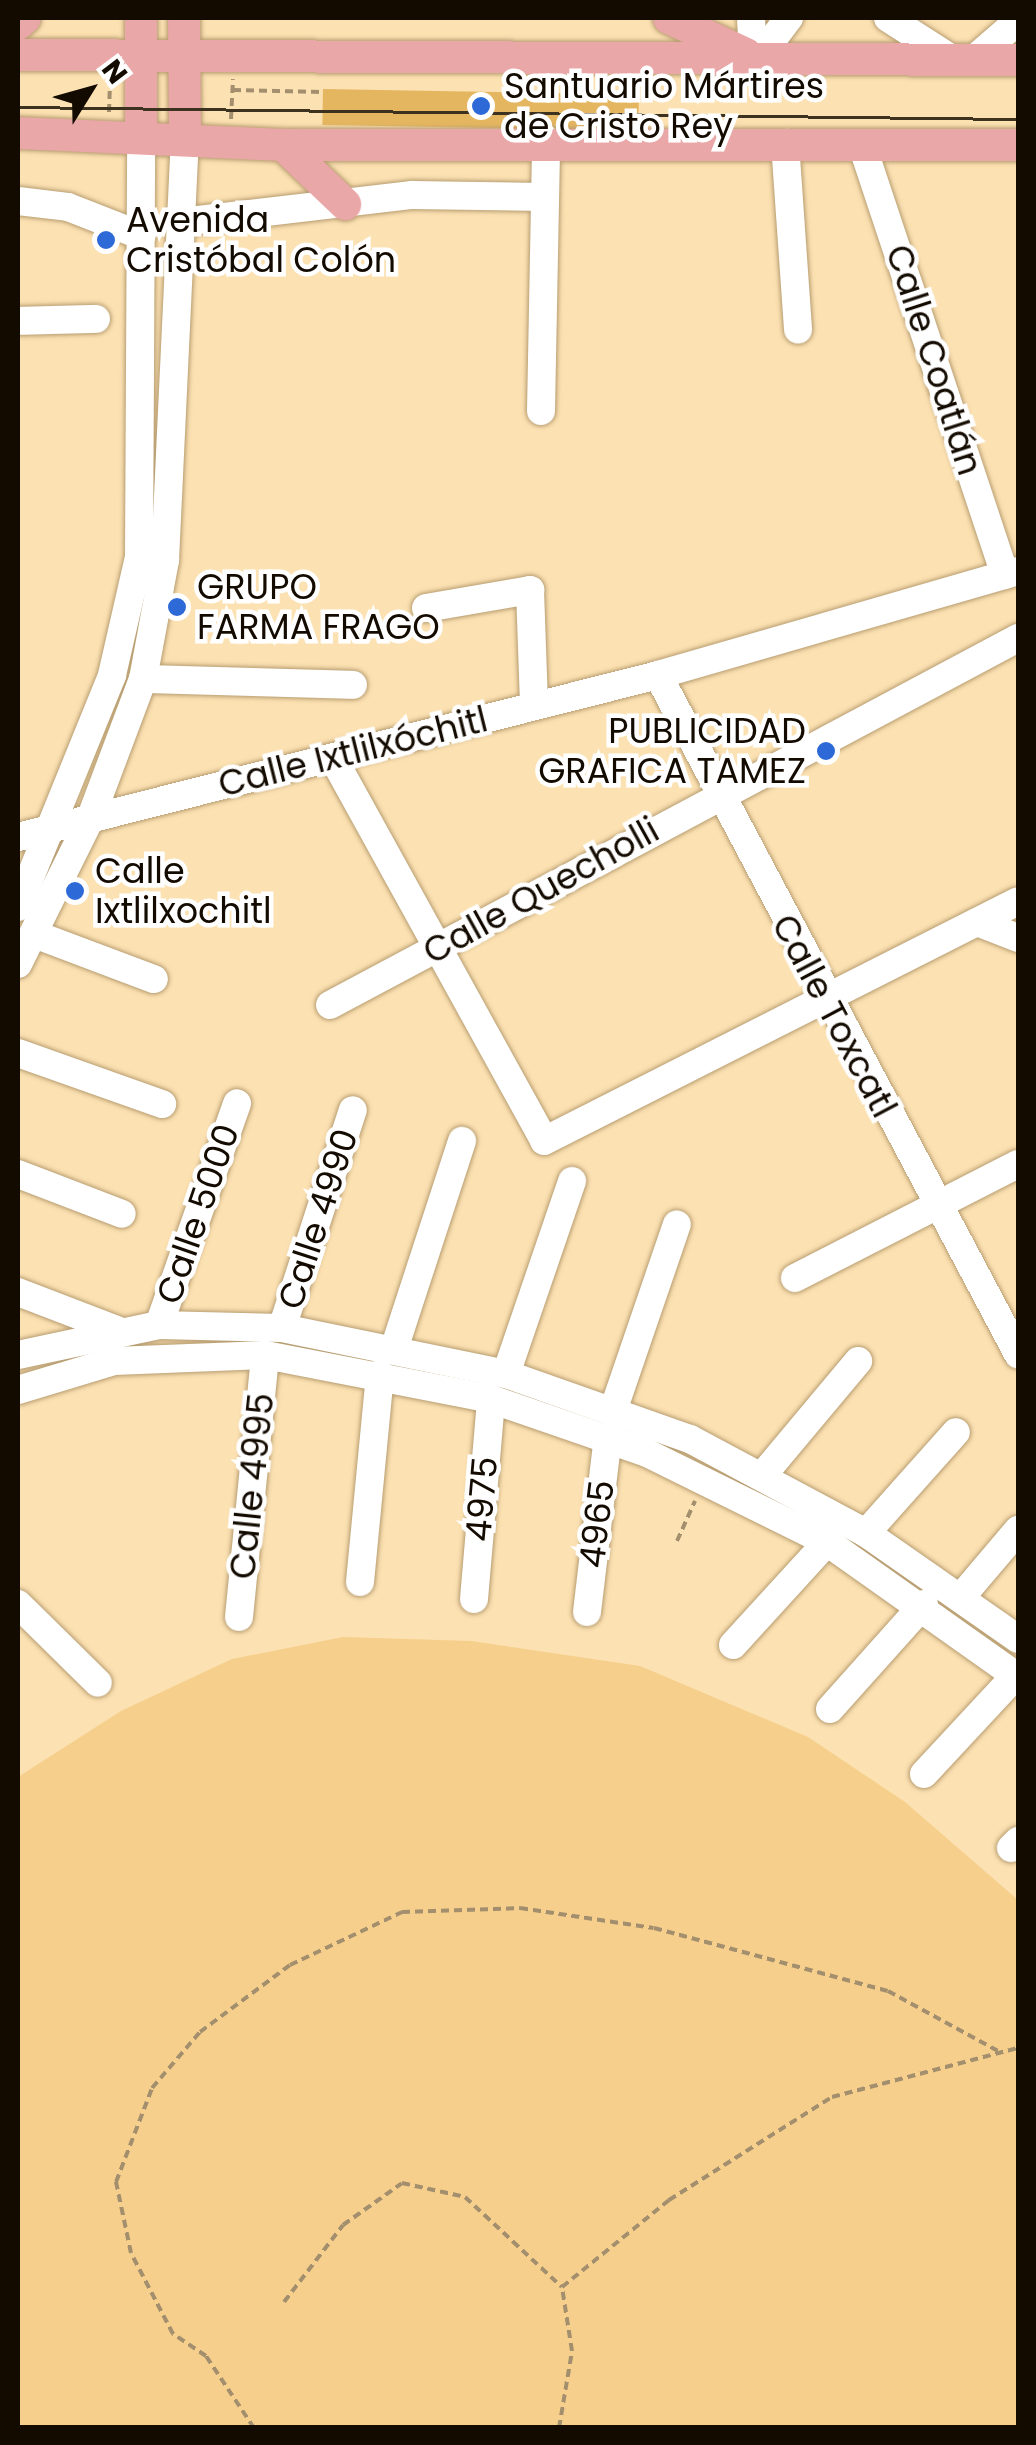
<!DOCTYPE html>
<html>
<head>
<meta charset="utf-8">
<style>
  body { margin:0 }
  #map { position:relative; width:1036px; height:2445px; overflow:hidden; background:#fce1b2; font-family:Poppins,sans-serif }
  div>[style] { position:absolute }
  .green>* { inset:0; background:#f5cf8b }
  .building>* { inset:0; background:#e5b660; transform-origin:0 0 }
  .path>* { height:4px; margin-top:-2px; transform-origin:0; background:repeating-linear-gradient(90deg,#a38f6e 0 8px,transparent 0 13px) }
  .roads { filter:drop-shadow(0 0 2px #b79d71) drop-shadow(0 0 2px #b79d71) }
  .minor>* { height:28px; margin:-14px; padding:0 14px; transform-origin:14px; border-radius:14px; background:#fff }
  .major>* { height:32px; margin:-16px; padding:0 16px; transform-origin:16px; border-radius:16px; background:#eaa7a8 }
  .tram>* { height:2.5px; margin:-1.25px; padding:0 1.25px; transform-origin:1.25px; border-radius:1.25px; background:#3d3120 }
  .dots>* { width:28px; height:28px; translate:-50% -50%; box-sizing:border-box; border:5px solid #fff; border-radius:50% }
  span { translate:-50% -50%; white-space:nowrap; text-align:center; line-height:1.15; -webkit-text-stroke:9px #fff; paint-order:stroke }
  .poi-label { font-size:35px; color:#130a00 }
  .left { translate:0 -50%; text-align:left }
  .right { translate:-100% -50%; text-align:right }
  .street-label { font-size:35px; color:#130a00 }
  .frame { position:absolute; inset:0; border:20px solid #130a00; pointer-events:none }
  .north { position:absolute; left:40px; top:40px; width:100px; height:100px; -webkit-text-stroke:8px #fff; paint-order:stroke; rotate:53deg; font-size:28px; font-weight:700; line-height:40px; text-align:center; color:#130a00 }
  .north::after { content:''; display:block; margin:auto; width:35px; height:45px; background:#130a00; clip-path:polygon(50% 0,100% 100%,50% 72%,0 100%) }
</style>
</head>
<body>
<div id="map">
  <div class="green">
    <i style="clip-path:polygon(343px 1637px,471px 1641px,640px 1666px,808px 1737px,905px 1802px,1018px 1900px,1018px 2427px,18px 2427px,18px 1777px,121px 1711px,232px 1659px)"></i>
  </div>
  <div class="building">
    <i style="left:323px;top:89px;width:316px;height:36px;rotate:1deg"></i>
  </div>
  <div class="path">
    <i style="left:233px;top:90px;width:90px;rotate:1.3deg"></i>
    <i style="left:109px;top:112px;width:31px;rotate:-88deg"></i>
    <i style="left:231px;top:119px;width:40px;rotate:-87.1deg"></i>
    <i style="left:677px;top:1541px;width:44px;rotate:-65.8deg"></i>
    <i style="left:284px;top:2302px;width:97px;rotate:-52.5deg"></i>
    <i style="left:343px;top:2225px;width:72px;rotate:-35.4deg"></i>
    <i style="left:402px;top:2183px;width:65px;rotate:12.5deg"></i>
    <i style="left:465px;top:2197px;width:132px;rotate:42.9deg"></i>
    <i style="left:254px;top:2428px;width:87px;rotate:-123.7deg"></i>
    <i style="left:206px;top:2356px;width:40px;rotate:-146deg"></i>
    <i style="left:173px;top:2334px;width:91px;rotate:-117.4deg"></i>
    <i style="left:131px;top:2253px;width:73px;rotate:-101.9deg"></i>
    <i style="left:116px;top:2182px;width:101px;rotate:-69deg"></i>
    <i style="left:152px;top:2088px;width:74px;rotate:-49.4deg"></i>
    <i style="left:200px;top:2032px;width:112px;rotate:-36.7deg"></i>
    <i style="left:290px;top:1965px;width:124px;rotate:-25.3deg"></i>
    <i style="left:402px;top:1912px;width:118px;rotate:-1.9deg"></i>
    <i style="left:520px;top:1908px;width:135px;rotate:8.5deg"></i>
    <i style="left:654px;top:1928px;width:242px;rotate:15.1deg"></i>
    <i style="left:888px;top:1991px;width:128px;rotate:28.6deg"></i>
    <i style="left:559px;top:2428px;width:78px;rotate:-80.4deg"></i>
    <i style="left:572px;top:2351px;width:65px;rotate:-98.9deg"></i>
    <i style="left:562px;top:2287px;width:138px;rotate:-39.1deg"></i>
    <i style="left:669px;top:2200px;width:193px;rotate:-32.3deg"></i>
    <i style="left:832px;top:2097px;width:192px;rotate:-14.8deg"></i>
  </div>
  <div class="roads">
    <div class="minor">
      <i style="left:751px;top:18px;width:39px;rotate:87deg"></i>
      <i style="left:888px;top:18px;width:76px;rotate:32.6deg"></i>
      <i style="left:760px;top:56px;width:48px;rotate:-52.7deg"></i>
      <i style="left:974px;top:59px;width:58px;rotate:-40.8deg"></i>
      <i style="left:785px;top:143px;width:187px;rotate:86deg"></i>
      <i style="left:862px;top:145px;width:453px;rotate:71.6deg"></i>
      <i style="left:18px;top:201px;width:50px;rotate:6.8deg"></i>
      <i style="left:68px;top:207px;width:79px;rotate:21.4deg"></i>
      <i style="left:181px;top:222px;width:233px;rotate:-6.7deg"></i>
      <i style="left:412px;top:195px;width:133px;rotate:0.9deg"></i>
      <i style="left:18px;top:321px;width:78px;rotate:-1.5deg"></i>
      <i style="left:541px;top:411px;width:271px;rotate:-88.9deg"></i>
      <i style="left:426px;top:608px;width:106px;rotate:-9.8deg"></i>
      <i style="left:530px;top:590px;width:116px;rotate:88deg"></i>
      <i style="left:658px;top:675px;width:769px;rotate:62.07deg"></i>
      <i style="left:143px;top:679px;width:210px;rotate:1.6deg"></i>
      <i style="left:333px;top:758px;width:437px;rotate:61.1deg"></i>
      <i style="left:544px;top:1141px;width:531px;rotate:-26.85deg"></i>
      <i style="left:18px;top:837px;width:660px;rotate:-14.2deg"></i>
      <i style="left:658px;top:675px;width:375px;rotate:-16.1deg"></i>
      <i style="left:18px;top:907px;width:250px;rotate:-67.9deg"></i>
      <i style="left:112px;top:675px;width:121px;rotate:-77.1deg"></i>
      <i style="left:139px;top:557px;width:419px;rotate:-89.7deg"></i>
      <i style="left:977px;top:922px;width:44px;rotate:21.3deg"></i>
      <i style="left:34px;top:934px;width:128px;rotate:20.6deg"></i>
      <i style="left:18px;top:964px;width:164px;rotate:-63.6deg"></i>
      <i style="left:91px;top:817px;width:147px;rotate:-69.4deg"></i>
      <i style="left:143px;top:679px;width:121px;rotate:-79.5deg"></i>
      <i style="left:165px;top:560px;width:422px;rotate:-87.3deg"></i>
      <i style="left:330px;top:1005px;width:780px;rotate:-28.08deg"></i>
      <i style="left:18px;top:1053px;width:153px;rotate:19.5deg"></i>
      <i style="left:18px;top:1174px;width:111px;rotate:21deg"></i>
      <i style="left:795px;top:1278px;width:250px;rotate:-27.1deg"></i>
      <i style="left:18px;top:1292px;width:106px;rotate:21deg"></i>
      <i style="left:159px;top:1325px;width:235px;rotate:-70.6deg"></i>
      <i style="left:282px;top:1328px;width:229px;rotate:-72deg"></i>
      <i style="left:394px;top:1349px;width:219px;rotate:-71.9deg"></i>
      <i style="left:18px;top:1355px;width:144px;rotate:-12deg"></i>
      <i style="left:159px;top:1325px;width:123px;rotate:1.4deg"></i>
      <i style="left:282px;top:1328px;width:229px;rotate:11.6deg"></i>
      <i style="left:506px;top:1374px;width:195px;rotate:19.5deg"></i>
      <i style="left:690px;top:1439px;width:200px;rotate:28.1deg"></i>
      <i style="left:866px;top:1533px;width:185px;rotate:34.9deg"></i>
      <i style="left:506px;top:1374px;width:204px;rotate:-71.1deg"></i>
      <i style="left:18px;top:1390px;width:100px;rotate:-16.8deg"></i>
      <i style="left:114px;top:1361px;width:151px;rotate:-2.3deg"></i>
      <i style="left:265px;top:1355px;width:230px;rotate:11deg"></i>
      <i style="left:491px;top:1399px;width:165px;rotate:19.1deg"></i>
      <i style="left:647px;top:1453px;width:201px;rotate:26.3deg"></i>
      <i style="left:827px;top:1542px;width:234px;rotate:35.3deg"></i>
      <i style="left:614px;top:1408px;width:194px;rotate:-71.1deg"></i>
      <i style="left:762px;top:1476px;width:150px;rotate:-50.1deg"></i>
      <i style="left:866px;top:1533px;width:135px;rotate:-48.3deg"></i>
      <i style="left:360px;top:1582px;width:209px;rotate:-84.5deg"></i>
      <i style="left:962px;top:1596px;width:87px;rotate:-49.7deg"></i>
      <i style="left:474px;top:1599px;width:201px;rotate:-85.1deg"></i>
      <i style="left:18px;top:1604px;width:112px;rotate:44.6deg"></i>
      <i style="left:587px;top:1612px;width:176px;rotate:-83.2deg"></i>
      <i style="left:239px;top:1617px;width:263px;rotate:-84.3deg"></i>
      <i style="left:733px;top:1645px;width:139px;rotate:-47.6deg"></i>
      <i style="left:830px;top:1709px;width:141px;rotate:-48.2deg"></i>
      <i style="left:924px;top:1774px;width:135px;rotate:-47.1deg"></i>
      <i style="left:1011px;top:1848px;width:10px;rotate:-45deg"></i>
    </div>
    <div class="major">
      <i style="left:141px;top:18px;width:120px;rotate:90deg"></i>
      <i style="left:184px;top:18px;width:120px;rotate:89.5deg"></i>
      <i style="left:669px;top:18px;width:85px;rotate:25.1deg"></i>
      <i style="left:18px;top:24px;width:9px;rotate:-41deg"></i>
      <i style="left:18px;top:55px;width:1000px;rotate:0.29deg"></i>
      <i style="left:18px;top:133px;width:265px;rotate:2.6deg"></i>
      <i style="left:283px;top:145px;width:735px"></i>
      <i style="left:283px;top:145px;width:86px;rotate:43.6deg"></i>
    </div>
  </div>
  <div class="tram">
    <i style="left:18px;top:107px;width:1000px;rotate:0.69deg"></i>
  </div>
  <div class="dots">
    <i style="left:481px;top:106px;background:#2d6ad8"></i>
    <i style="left:106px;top:240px;background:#2d6ad8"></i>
    <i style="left:177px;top:607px;background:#2d6ad8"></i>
    <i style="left:826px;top:751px;background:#2d6ad8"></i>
    <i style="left:75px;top:891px;background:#2d6ad8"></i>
  </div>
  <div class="poi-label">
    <span class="left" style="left:504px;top:106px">Santuario Mártires<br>de Cristo Rey</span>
    <span class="left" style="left:126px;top:240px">Avenida<br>Cristóbal Colón</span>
    <span class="left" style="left:197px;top:607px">GRUPO<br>FARMA FRAGO</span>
    <span class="right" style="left:806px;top:751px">PUBLICIDAD<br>GRAFICA TAMEZ</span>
    <span class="left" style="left:95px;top:891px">Calle<br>Ixtlilxochitl</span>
  </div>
  <div class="street-label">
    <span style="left:934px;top:360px;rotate:72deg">Calle Coatlán</span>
    <span style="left:353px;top:752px;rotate:-14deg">Calle Ixtlilxóchitl</span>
    <span style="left:541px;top:891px;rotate:-29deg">Calle Quecholli</span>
    <span style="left:834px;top:1016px;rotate:62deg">Calle Toxcatl</span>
    <span style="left:198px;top:1214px;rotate:-71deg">Calle 5000</span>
    <span style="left:318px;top:1219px;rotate:-72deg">Calle 4990</span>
    <span style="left:252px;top:1486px;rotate:-84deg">Calle 4995</span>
    <span style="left:482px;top:1499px;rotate:-85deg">4975</span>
    <span style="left:597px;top:1524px;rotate:-83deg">4965</span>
  </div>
  <div class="frame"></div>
  <div class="north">N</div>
</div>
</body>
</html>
